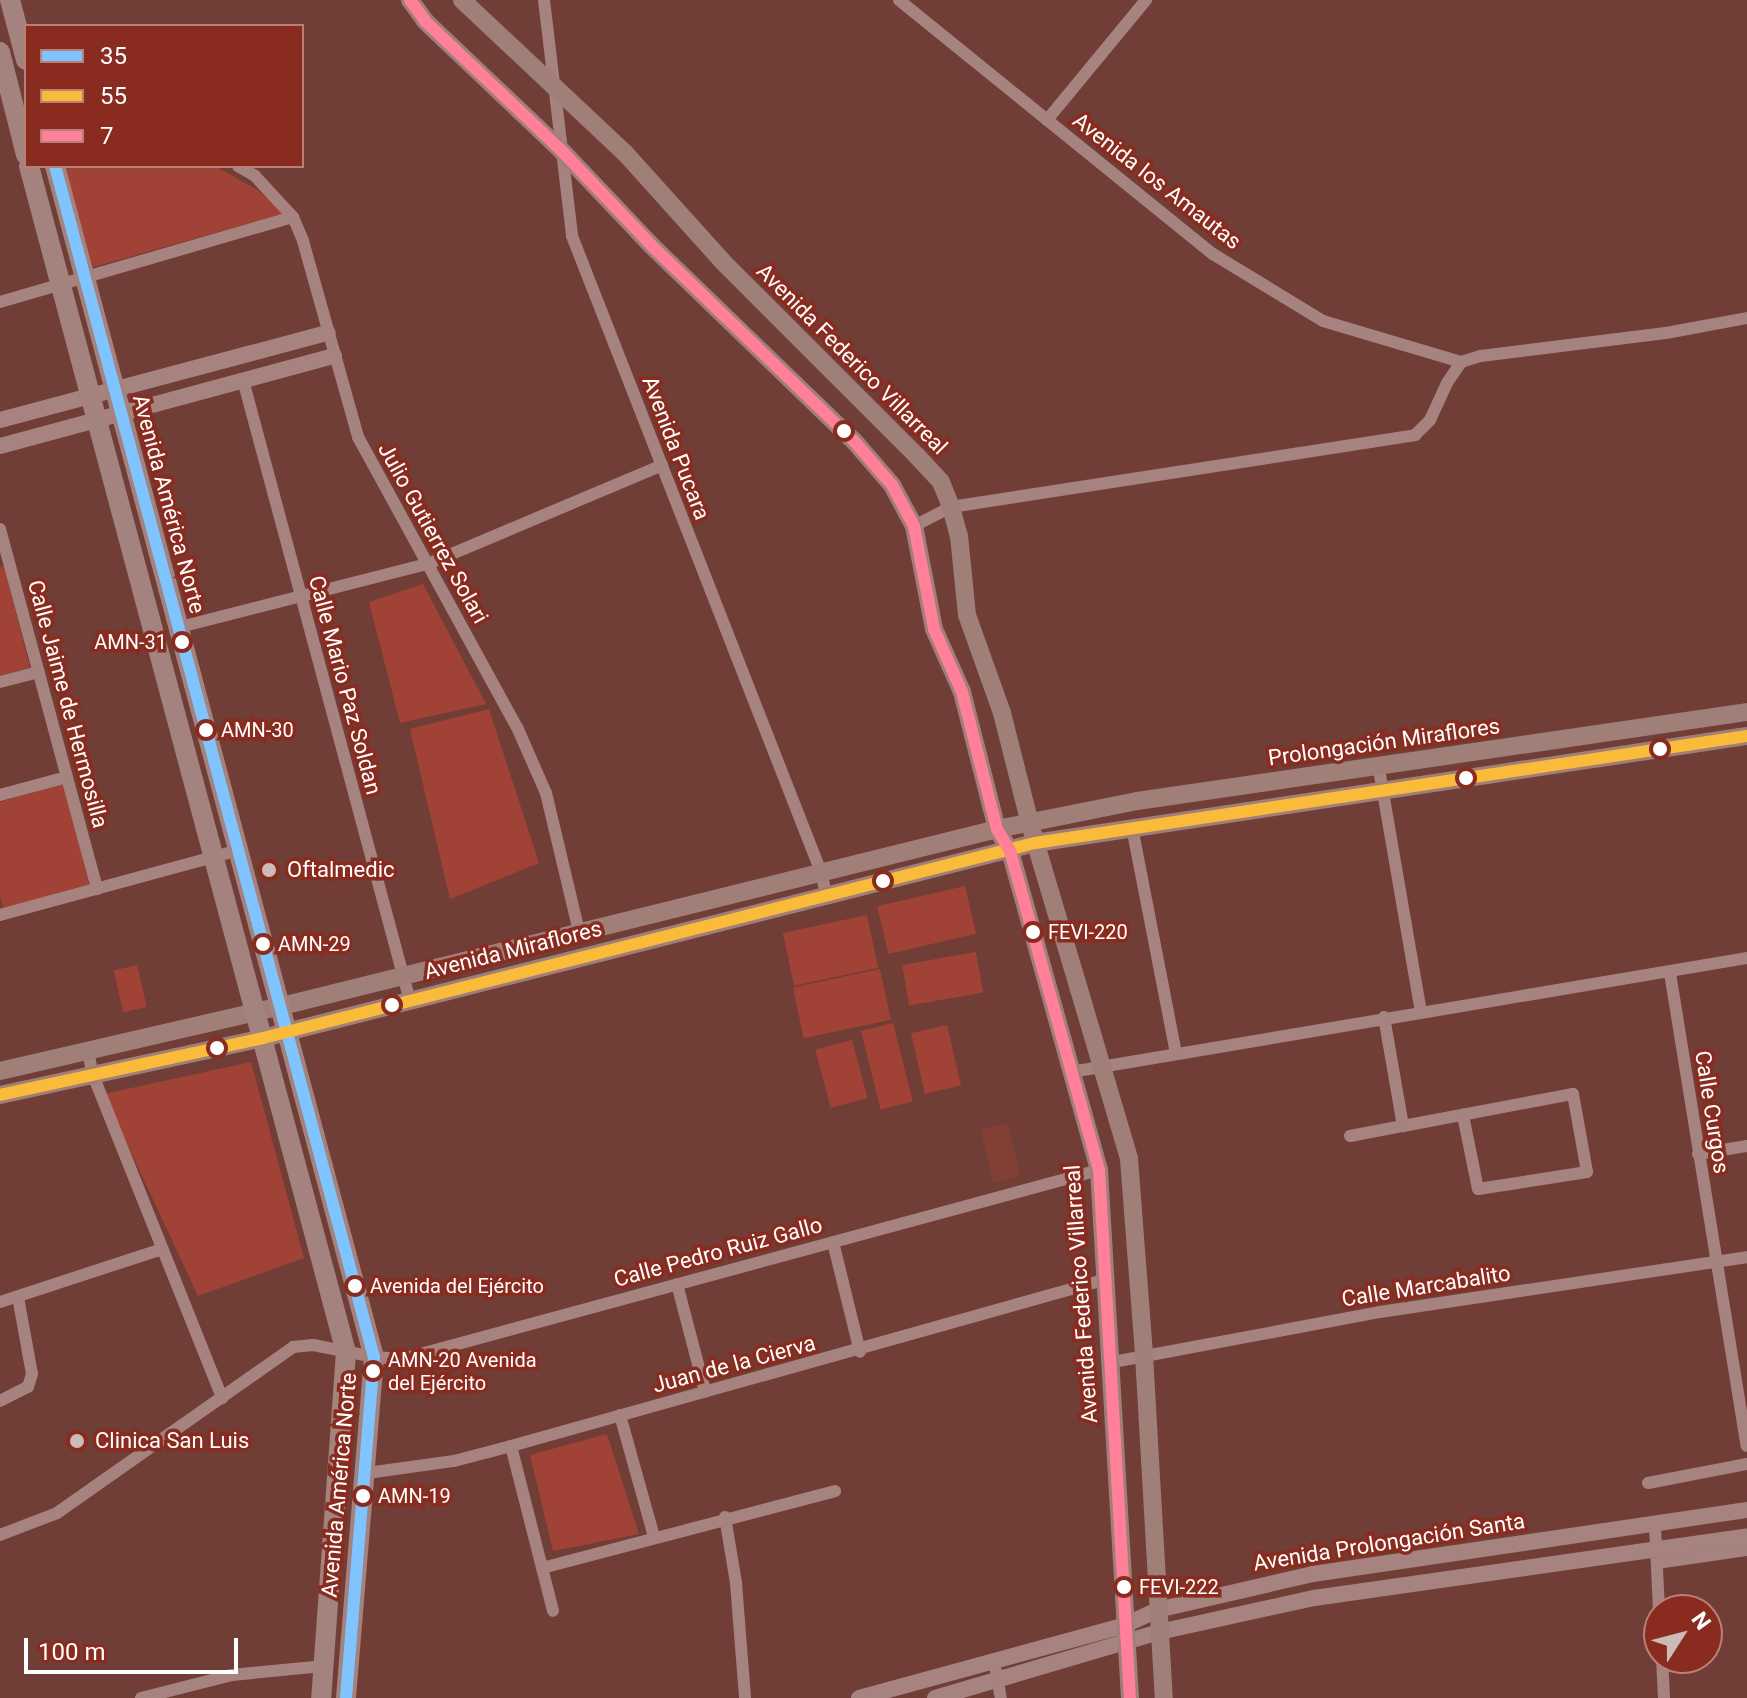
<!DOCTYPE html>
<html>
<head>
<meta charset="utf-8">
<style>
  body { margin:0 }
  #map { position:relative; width:1747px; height:1698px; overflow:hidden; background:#713e37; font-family:Roboto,sans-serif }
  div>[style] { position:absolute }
  .green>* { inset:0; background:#a14236; transform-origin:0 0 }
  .water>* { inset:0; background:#823f35; transform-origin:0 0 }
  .minor>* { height:12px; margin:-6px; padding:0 6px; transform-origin:6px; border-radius:6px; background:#a6837e }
  .tertiary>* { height:16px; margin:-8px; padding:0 8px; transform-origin:8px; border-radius:8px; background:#a6837e }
  .secondary>* { height:18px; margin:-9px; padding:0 9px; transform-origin:9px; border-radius:9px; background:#a17f79 }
  .primary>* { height:20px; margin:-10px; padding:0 10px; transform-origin:10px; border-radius:10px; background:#a4827d }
  .bus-1>* { height:12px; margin:-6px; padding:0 6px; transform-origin:6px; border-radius:6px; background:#80c4ff }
  .bus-2>* { height:12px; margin:-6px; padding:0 6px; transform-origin:6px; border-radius:6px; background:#fbbb3a }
  .bus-3>* { height:12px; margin:-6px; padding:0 6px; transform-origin:6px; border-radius:6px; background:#ff8098 }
  .dots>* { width:22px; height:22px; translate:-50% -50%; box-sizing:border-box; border:4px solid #892c1f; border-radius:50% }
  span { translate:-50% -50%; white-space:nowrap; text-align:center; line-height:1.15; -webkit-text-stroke:7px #892c1f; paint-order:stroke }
  .bus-label { font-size:20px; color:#fff }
  .right { translate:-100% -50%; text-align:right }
  .left { translate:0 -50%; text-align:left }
  .street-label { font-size:22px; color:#fff }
  .poi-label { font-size:22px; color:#fff }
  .legend { position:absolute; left:24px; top:24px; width:280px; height:144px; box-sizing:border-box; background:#892c1f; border:2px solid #b88079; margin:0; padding:10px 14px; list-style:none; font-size:24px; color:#fff }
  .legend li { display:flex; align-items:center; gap:16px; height:40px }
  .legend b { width:40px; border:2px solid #b88079 }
  .north { position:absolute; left:1643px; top:1594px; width:80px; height:80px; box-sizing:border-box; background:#892c1f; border:2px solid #b88079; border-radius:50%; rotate:54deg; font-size:22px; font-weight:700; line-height:32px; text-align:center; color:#fff }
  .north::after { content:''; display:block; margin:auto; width:28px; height:36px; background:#cdbbb9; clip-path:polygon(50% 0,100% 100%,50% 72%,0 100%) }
  .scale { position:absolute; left:24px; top:1638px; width:214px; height:36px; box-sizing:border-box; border:4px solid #fff; border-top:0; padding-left:10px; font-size:24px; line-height:28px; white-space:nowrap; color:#fff; -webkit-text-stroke:6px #892c1f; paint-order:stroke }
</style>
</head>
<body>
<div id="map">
  <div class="green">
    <i style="clip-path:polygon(81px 166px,215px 166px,258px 190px,286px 213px,93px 267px,65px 169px)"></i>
    <i style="clip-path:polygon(4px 566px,30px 668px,0 675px,0 567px)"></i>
    <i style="clip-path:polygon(423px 584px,486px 704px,400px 723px,369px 602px)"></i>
    <i style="clip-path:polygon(489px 709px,539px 863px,450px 899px,410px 729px)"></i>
    <i style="clip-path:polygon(64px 783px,91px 893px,5px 913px,0 896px,0 802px)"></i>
    <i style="left:965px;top:886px;width:49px;height:90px;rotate:77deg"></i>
    <i style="left:867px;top:915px;width:54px;height:86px;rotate:78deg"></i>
    <i style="left:976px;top:952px;width:41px;height:75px;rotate:80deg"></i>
    <i style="left:137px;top:965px;width:43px;height:24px;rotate:77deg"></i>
    <i style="left:880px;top:969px;width:52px;height:89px;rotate:78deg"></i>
    <i style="left:893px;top:1023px;width:81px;height:33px;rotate:76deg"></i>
    <i style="left:947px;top:1025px;width:62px;height:37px;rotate:77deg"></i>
    <i style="left:852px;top:1040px;width:60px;height:38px;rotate:75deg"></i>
    <i style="clip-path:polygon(251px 1062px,304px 1258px,198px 1296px,104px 1094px)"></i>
    <i style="clip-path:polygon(607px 1434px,639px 1534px,553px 1551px,530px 1455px)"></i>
  </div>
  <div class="water">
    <i style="left:1008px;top:1123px;width:55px;height:28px;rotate:77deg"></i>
  </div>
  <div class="minor">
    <i style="left:544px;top:0;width:238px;rotate:83.2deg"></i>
    <i style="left:572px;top:236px;width:683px;rotate:68.62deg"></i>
    <i style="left:821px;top:872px;width:26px;rotate:77deg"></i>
    <i style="left:899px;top:0;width:404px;rotate:39deg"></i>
    <i style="left:1213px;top:254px;width:129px;rotate:31.3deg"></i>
    <i style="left:1323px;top:321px;width:144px;rotate:16.5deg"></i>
    <i style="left:1047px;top:120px;width:156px;rotate:-50.5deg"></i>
    <i style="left:238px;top:166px;width:20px;rotate:30deg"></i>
    <i style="left:255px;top:176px;width:56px;rotate:47.2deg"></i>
    <i style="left:293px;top:217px;width:26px;rotate:67deg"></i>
    <i style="left:303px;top:241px;width:204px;rotate:74.3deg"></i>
    <i style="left:358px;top:437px;width:331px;rotate:61.3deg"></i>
    <i style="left:517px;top:727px;width:72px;rotate:66.3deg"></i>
    <i style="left:546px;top:793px;width:143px;rotate:76.6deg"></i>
    <i style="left:0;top:302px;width:305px;rotate:-16.2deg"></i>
    <i style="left:243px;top:380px;width:643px;rotate:74.95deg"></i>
    <i style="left:914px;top:526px;width:42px;rotate:-27.2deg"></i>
    <i style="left:951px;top:507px;width:470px;rotate:-8.8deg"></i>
    <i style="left:1415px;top:435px;width:21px;rotate:-45deg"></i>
    <i style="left:1430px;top:420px;width:41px;rotate:-65.3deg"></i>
    <i style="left:1447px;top:383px;width:25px;rotate:-56deg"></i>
    <i style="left:1461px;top:362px;width:21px;rotate:-17deg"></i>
    <i style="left:1481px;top:356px;width:186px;rotate:-7.1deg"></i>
    <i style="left:1666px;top:333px;width:82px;rotate:-10.5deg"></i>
    <i style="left:0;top:529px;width:373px;rotate:74.9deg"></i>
    <i style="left:176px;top:628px;width:260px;rotate:-14.3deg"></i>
    <i style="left:428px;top:564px;width:254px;rotate:-22.9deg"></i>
    <i style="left:0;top:682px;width:40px;rotate:-14.4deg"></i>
    <i style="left:1379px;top:769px;width:246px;rotate:80.2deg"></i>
    <i style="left:0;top:795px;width:69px;rotate:-15deg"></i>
    <i style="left:1132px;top:827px;width:230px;rotate:79deg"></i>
    <i style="left:0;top:915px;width:245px;rotate:-15.2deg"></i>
    <i style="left:1670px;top:973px;width:479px;rotate:80.8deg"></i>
    <i style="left:1384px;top:1017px;width:111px;rotate:80.1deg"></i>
    <i style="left:88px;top:1052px;width:24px;rotate:78deg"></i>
    <i style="left:93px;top:1075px;width:348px;rotate:68.2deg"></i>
    <i style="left:1071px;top:1072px;width:686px;rotate:-9.57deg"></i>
    <i style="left:1350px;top:1136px;width:54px;rotate:-10.7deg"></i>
    <i style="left:1403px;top:1126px;width:173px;rotate:-10.7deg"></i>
    <i style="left:1573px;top:1094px;width:79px;rotate:79.8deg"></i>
    <i style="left:1587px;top:1172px;width:110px;rotate:171.1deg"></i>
    <i style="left:1478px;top:1189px;width:76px;rotate:-101.5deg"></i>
    <i style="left:1698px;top:1154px;width:50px;rotate:-9.3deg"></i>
    <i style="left:833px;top:1242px;width:113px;rotate:76.2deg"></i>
    <i style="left:677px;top:1284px;width:111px;rotate:75.3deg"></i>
    <i style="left:0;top:1302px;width:170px;rotate:-18.1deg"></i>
    <i style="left:1113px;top:1362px;width:272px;rotate:-10.6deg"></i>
    <i style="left:1380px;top:1312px;width:371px;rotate:-8.5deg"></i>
    <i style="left:0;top:1401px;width:31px;rotate:-27deg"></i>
    <i style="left:28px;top:1387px;width:14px;rotate:-73deg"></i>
    <i style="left:32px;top:1374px;width:78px;rotate:-100.3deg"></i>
    <i style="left:620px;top:1415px;width:127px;rotate:74.4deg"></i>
    <i style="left:511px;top:1446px;width:170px;rotate:75.7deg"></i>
    <i style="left:367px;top:1473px;width:88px;rotate:-7.9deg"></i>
    <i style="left:454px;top:1461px;width:59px;rotate:-14.7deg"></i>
    <i style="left:511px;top:1446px;width:619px;rotate:-15.65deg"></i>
    <i style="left:1648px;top:1483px;width:101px;rotate:-10.9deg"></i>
    <i style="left:725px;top:1517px;width:67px;rotate:80.5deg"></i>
    <i style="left:736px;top:1583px;width:115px;rotate:85.5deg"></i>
    <i style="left:1655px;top:1526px;width:84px;rotate:87.3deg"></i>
    <i style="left:0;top:1535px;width:61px;rotate:-21.1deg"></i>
    <i style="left:57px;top:1513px;width:289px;rotate:-35.1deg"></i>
    <i style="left:293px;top:1347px;width:20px;rotate:-6deg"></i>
    <i style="left:313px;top:1345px;width:62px;rotate:11.1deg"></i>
    <i style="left:374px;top:1357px;width:28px;rotate:4deg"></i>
    <i style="left:402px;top:1359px;width:722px;rotate:-15.17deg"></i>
    <i style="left:1657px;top:1563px;width:91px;rotate:-8.2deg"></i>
    <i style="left:542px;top:1568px;width:303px;rotate:-14.7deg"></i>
    <i style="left:1662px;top:1658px;width:40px;rotate:87.1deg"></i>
    <i style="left:996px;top:1671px;width:27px;rotate:80deg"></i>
    <i style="left:141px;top:1698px;width:94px;rotate:-14.2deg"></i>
    <i style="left:232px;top:1675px;width:91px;rotate:-5.6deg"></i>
  </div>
  <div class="tertiary">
    <i style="left:0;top:420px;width:339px;rotate:-14.9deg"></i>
    <i style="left:0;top:446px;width:346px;rotate:-15.1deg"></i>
    <i style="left:859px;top:1698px;width:276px;rotate:-15.3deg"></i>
    <i style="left:1125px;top:1625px;width:35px;rotate:-25deg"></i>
    <i style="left:1157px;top:1610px;width:160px;rotate:-13deg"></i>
    <i style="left:1313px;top:1574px;width:439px;rotate:-8.4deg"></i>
    <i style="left:935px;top:1698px;width:234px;rotate:-16.4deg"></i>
    <i style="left:1159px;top:1632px;width:159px;rotate:-12.4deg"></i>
    <i style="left:1314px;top:1598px;width:437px;rotate:-8.1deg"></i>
  </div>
  <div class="secondary">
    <i style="left:410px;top:0;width:26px;rotate:54deg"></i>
    <i style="left:425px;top:21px;width:186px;rotate:43.5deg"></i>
    <i style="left:560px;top:149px;width:134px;rotate:46.5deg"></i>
    <i style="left:652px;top:246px;width:281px;rotate:44deg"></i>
    <i style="left:854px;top:441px;width:58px;rotate:49.2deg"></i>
    <i style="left:892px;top:485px;width:47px;rotate:61.8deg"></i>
    <i style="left:914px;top:526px;width:105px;rotate:79deg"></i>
    <i style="left:934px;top:629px;width:69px;rotate:66deg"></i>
    <i style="left:962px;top:692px;width:141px;rotate:75.7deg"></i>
    <i style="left:997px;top:829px;width:26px;rotate:59deg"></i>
    <i style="left:1010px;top:851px;width:331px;rotate:74.4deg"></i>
    <i style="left:1099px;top:1170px;width:529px;rotate:86.64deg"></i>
    <i style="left:462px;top:0;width:224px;rotate:43.2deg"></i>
    <i style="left:625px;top:153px;width:147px;rotate:48deg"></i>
    <i style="left:723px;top:262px;width:274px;rotate:45deg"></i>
    <i style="left:917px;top:456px;width:35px;rotate:47deg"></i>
    <i style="left:941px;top:482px;width:27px;rotate:68deg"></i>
    <i style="left:951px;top:507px;width:30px;rotate:75deg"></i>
    <i style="left:959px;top:536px;width:79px;rotate:84.2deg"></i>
    <i style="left:967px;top:615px;width:104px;rotate:70.3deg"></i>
    <i style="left:1002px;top:713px;width:114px;rotate:75.8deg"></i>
    <i style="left:1030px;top:824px;width:349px;rotate:73.5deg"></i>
    <i style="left:1129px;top:1159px;width:197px;rotate:85.6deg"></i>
    <i style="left:1144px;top:1355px;width:344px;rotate:86.7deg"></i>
    <i style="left:0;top:1071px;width:285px;rotate:-13deg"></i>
    <i style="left:278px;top:1007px;width:741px;rotate:-13.9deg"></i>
    <i style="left:997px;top:829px;width:143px;rotate:-11.3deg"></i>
    <i style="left:1137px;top:801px;width:616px;rotate:-8.3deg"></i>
    <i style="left:0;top:1095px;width:269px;rotate:-12.2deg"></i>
    <i style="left:263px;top:1038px;width:796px;rotate:-14.18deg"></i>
    <i style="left:1035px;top:843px;width:720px;rotate:-8.55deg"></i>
  </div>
  <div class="primary">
    <i style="left:10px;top:0;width:62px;rotate:75.1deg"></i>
    <i style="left:0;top:52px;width:106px;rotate:75.8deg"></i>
    <i style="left:29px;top:166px;width:1228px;rotate:75.04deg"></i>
    <i style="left:346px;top:1352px;width:347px;rotate:94.1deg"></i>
    <i style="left:55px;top:166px;width:1233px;rotate:75.01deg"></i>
    <i style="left:374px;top:1357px;width:342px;rotate:94.7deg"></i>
  </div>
  <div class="bus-1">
    <i style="left:55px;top:166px;width:1233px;rotate:75.01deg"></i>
    <i style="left:374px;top:1357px;width:342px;rotate:94.7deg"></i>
  </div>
  <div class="bus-2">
    <i style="left:0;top:1095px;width:269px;rotate:-12.2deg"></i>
    <i style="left:263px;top:1038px;width:796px;rotate:-14.18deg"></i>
    <i style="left:1035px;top:843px;width:720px;rotate:-8.55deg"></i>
  </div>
  <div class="bus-3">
    <i style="left:410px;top:0;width:26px;rotate:54deg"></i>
    <i style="left:425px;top:21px;width:186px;rotate:43.5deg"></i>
    <i style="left:560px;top:149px;width:134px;rotate:46.5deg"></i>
    <i style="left:652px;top:246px;width:281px;rotate:44deg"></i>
    <i style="left:854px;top:441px;width:58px;rotate:49.2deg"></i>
    <i style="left:892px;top:485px;width:47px;rotate:61.8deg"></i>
    <i style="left:914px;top:526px;width:105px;rotate:79deg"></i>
    <i style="left:934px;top:629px;width:69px;rotate:66deg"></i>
    <i style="left:962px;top:692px;width:141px;rotate:75.7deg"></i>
    <i style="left:997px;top:829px;width:26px;rotate:59deg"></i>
    <i style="left:1010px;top:851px;width:331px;rotate:74.4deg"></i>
    <i style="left:1099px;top:1170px;width:529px;rotate:86.64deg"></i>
  </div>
  <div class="dots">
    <i style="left:844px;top:431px;background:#fff"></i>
    <i style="left:182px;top:642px;background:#fff"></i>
    <i style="left:206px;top:730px;background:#fff"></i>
    <i style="left:1660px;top:749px;background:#fff"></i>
    <i style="left:1466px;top:778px;background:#fff"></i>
    <i style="left:269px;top:870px;background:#cdbbb9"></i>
    <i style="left:883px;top:881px;background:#fff"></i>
    <i style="left:1033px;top:932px;background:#fff"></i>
    <i style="left:263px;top:944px;background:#fff"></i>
    <i style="left:392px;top:1005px;background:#fff"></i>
    <i style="left:217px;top:1048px;background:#fff"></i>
    <i style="left:355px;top:1286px;background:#fff"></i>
    <i style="left:373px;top:1371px;background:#fff"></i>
    <i style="left:77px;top:1441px;background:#cdbbb9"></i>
    <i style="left:363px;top:1496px;background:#fff"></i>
    <i style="left:1124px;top:1587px;background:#fff"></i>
  </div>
  <div class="bus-label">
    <span class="right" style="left:167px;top:642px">AMN-31</span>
    <span class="left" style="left:221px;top:730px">AMN-30</span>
    <span class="left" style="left:1048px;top:932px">FEVI-220</span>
    <span class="left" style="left:278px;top:944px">AMN-29</span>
    <span class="left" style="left:370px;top:1286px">Avenida del Ejército</span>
    <span class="left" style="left:388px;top:1372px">AMN-20 Avenida<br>del Ejército</span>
    <span class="left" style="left:378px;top:1496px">AMN-19</span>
    <span class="left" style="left:1139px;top:1587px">FEVI-222</span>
  </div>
  <div class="street-label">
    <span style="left:1157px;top:181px;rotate:38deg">Avenida los Amautas</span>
    <span style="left:852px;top:359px;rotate:45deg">Avenida Federico Villarreal</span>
    <span style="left:676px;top:448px;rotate:69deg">Avenida Pucara</span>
    <span style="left:169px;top:504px;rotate:75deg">Avenida América Norte</span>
    <span style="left:433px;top:533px;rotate:61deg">Julio Gutierrez Solari</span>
    <span style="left:345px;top:685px;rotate:75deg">Calle Mario Paz Soldan</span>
    <span style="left:68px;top:704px;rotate:75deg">Calle Jaime de Hermosilla</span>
    <span style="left:1384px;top:742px;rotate:-8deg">Prolongación Miraflores</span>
    <span style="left:513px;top:950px;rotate:-14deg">Avenida Miraflores</span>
    <span style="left:1712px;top:1112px;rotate:81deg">Calle Curgos</span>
    <span style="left:718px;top:1252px;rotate:-15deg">Calle Pedro Ruiz Gallo</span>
    <span style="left:1426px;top:1286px;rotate:-9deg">Calle Marcabalito</span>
    <span style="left:1081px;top:1294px;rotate:-94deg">Avenida Federico Villarreal</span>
    <span style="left:734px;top:1364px;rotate:-15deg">Juan de la Cierva</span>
    <span style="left:339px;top:1485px;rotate:-85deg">Avenida América Norte</span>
    <span style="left:1389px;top:1542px;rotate:-9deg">Avenida Prolongación Santa</span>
  </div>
  <div class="poi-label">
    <span class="left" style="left:287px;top:870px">Oftalmedic</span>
    <span class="left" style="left:95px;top:1441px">Clinica San Luis</span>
  </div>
  <ul class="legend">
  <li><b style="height:10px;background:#80c4ff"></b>35</li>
  <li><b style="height:10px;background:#fbbb3a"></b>55</li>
  <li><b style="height:10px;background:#ff8098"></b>7</li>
  </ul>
  <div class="north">N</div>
  <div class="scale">100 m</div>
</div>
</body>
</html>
